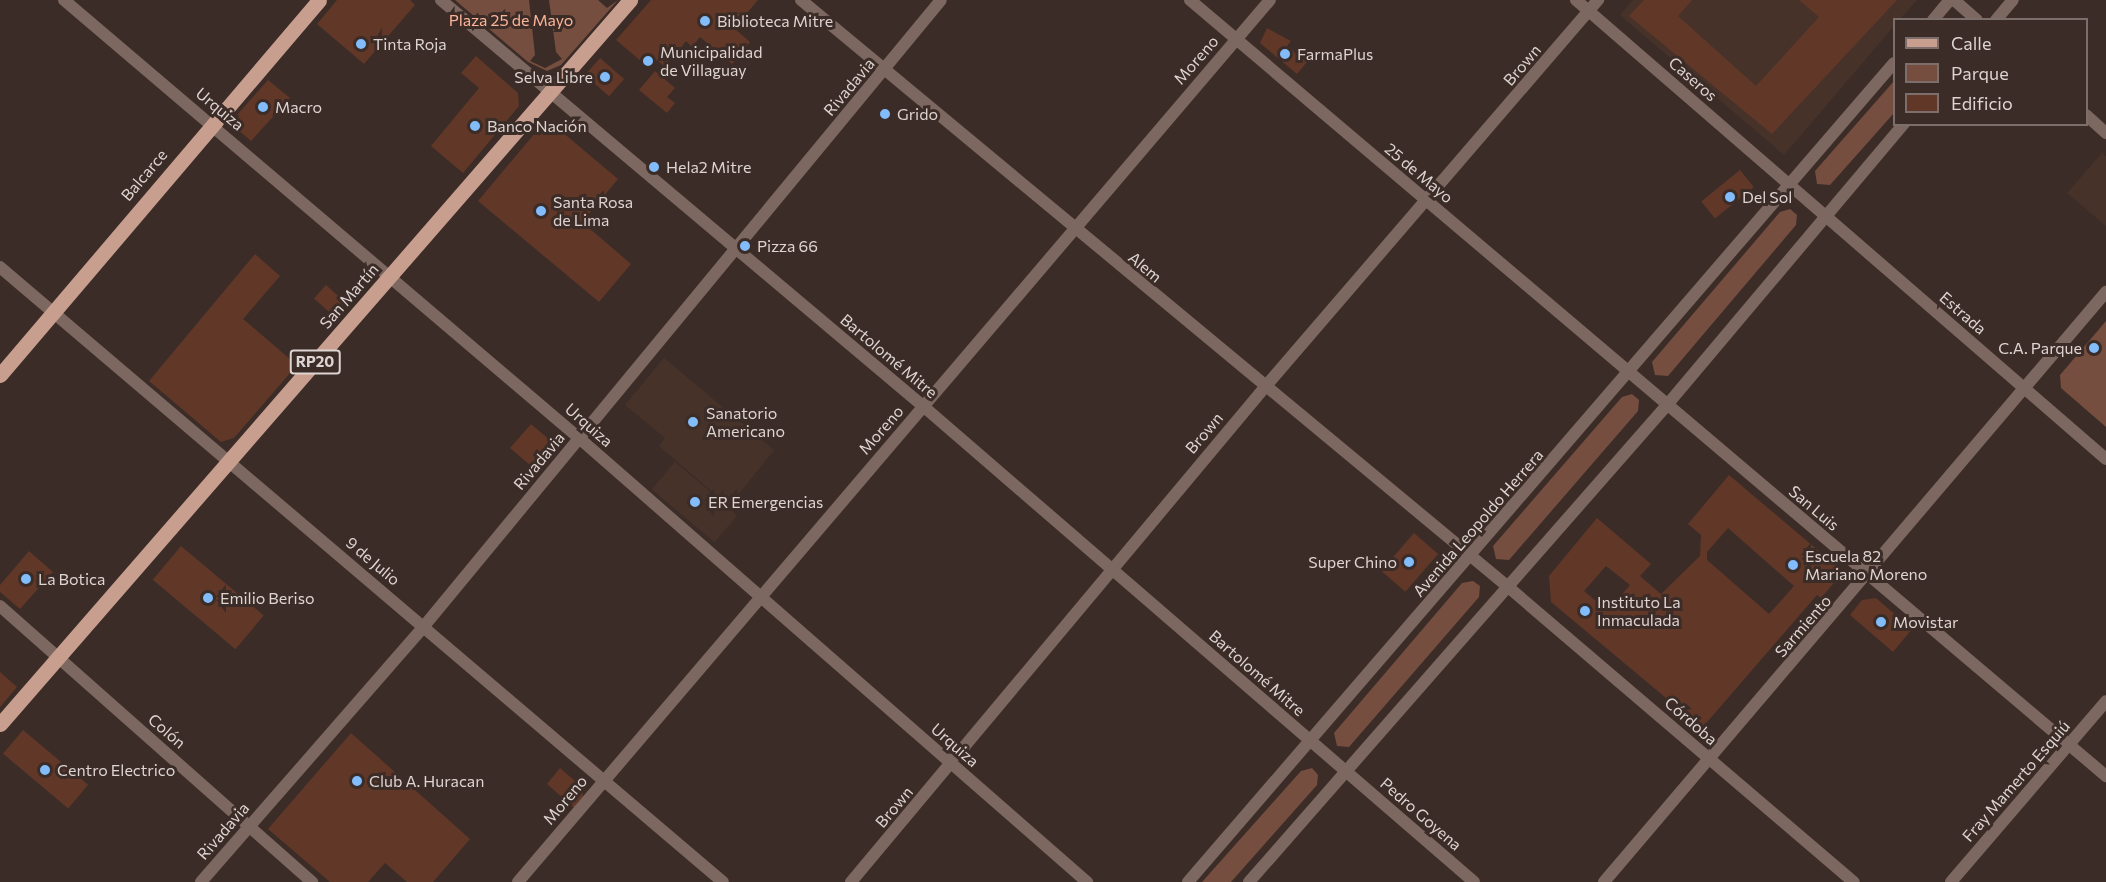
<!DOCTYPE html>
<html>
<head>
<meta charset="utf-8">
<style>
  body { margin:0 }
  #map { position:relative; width:2106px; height:882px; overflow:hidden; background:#3b2c27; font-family:Commissioner,sans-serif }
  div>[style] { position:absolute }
  .built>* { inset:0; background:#47322a; transform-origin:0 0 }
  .green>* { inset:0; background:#754e3f }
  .building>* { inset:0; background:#613728; transform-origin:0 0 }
  .minor>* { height:12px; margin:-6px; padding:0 6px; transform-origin:6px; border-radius:6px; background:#7c6860 }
  .tertiary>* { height:12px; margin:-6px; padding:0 6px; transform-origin:6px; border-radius:6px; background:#7c6860 }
  .primary>* { height:15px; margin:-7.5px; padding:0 7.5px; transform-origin:7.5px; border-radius:7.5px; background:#c89e8f }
  .dots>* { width:16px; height:16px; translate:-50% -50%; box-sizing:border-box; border:3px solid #3b2c27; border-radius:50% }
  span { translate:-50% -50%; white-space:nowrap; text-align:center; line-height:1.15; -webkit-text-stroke:6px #3b2c27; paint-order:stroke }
  .shield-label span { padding:2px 4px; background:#3b2c27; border:2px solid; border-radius:4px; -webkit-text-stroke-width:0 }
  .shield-label { font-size:15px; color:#ded4d1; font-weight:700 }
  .park-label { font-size:16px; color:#feb499 }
  .poi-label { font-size:16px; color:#ded4d1 }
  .left { translate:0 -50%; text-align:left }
  .right { translate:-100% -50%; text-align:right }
  .street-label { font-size:16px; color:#ded4d1 }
  .legend { position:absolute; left:1893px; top:18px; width:195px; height:108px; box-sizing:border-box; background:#3b2c27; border:2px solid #7c6f6b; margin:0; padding:8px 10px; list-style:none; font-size:18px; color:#ded4d1 }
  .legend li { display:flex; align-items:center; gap:12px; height:30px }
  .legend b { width:30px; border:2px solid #7c6f6b }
</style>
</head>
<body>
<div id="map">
  <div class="built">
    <i style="clip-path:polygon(1633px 0,1917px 0,1900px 19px,1894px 20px,1894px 26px,1784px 155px,1620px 15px)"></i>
    <i style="clip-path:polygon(2102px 153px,2106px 156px,2106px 226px,2067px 193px)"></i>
    <i style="clip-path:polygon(664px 358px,774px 450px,729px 506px,659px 446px,665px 438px,625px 405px)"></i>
    <i style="left:675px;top:462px;width:82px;height:36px;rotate:40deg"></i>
  </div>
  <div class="green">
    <i style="clip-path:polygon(455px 0,529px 0,535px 55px,530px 61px,545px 68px,562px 59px,556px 52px,549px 0,598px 0,607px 8px,618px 0,561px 65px,547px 71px,528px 62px)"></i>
    <i style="clip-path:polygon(1894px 81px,1894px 113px,1830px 185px,1817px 184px,1815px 171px)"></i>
    <i style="clip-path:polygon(1790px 209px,1797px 215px,1796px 225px,1668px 376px,1655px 375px,1652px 362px,1780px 212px)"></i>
    <i style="clip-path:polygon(2106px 321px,2106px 427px,2061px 388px,2060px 375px)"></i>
    <i style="clip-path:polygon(1632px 394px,1639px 400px,1638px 411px,1509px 560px,1496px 559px,1493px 546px,1622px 397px)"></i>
    <i style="clip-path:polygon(1473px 581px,1480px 586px,1479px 597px,1349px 747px,1337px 746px,1334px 733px,1462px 583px)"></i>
    <i style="clip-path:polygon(1312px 768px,1318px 775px,1317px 785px,1231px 882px,1202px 882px,1301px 771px)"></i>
  </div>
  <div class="building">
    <i style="clip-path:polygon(337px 0,410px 0,415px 5px,364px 64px,317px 24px)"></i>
    <i style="clip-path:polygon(651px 0,758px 0,734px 28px,750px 42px,732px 64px,700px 37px,692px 47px,686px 41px,666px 68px,657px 60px,649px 68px,616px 40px)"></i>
    <i style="clip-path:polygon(1644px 0,1692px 0,1678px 16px,1756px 86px,1819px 17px,1799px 0,1897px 0,1772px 134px,1629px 16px)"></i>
    <i style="clip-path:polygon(1267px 28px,1291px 41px,1287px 46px,1307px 62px,1297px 74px,1260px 43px)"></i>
    <i style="clip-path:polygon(476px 56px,518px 93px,519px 106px,463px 173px,431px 146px,479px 88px,461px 73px)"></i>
    <i style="left:600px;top:58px;width:32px;height:23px;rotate:41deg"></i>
    <i style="clip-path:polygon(655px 71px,675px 88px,667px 97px,675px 103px,667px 113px,639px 90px)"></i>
    <i style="clip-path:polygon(268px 80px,290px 98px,251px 141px,237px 129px,236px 116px)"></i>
    <i style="clip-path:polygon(555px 126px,618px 179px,582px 222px,631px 264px,599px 302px,478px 201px,540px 127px)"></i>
    <i style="left:1740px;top:170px;width:22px;height:50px;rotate:51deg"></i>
    <i style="clip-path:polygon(255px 254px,280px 276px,243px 319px,297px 365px,234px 438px,221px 442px,149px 381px)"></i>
    <i style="left:326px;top:285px;width:31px;height:18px;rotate:42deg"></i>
    <i style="clip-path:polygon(531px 424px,551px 441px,554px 452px,537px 471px,510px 448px)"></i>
    <i style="clip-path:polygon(evenodd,1729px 475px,1839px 568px,1839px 577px,1821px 598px,1817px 595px,1702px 728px,1551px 602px,1549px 576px,1597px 518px,1651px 564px,1640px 576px,1661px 594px,1700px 556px,1701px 535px,1688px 524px,1729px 475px,1728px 528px,1794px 586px,1769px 614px,1707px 560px,1707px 552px,1728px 528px,1729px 475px,1606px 566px,1630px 585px,1608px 611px,1584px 591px,1606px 566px)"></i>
    <i style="left:1414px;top:533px;width:32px;height:50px;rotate:41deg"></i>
    <i style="left:181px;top:546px;width:108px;height:44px;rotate:40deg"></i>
    <i style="clip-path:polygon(29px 551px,53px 572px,20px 609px,0 592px,0 585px)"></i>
    <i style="clip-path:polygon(1876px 598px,1912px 629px,1893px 652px,1850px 615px,1862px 600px)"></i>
    <i style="clip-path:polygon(0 672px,17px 687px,0 707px)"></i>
    <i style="left:23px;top:730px;width:85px;height:31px;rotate:40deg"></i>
    <i style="clip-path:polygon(351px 733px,470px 839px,433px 882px,407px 882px,385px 863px,368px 882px,330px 882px,268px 829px)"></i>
    <i style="clip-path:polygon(560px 768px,582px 787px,583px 796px,574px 808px,547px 784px)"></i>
  </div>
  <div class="minor">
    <i style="left:64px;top:0;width:676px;rotate:40.38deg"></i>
    <i style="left:579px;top:438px;width:675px;rotate:41.15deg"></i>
    <i style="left:441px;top:0;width:630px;rotate:40.11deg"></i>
    <i style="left:923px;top:406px;width:728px;rotate:40.82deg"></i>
    <i style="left:801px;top:0;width:918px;rotate:39.69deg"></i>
    <i style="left:1507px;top:586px;width:456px;rotate:40.5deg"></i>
    <i style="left:1190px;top:0;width:1201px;rotate:40.27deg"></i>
    <i style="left:1576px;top:0;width:701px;rotate:40.89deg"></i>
    <i style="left:1954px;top:0;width:30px;rotate:41deg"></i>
    <i style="left:2086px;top:115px;width:27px;rotate:42deg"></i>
    <i style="left:0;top:267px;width:949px;rotate:40.39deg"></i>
    <i style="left:0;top:606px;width:417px;rotate:41.5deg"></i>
    <i style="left:201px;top:882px;width:341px;rotate:-48.9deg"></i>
    <i style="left:425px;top:625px;width:810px;rotate:-50.46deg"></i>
    <i style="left:518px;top:882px;width:1159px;rotate:-49.55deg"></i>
    <i style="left:851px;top:882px;width:645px;rotate:-50.09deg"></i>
    <i style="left:1265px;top:387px;width:511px;rotate:-49.29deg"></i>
    <i style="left:1604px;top:882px;width:775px;rotate:-49.61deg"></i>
    <i style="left:1951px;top:882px;width:238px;rotate:-49.4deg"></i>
  </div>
  <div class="tertiary">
    <i style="left:1933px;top:20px;width:26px;rotate:-50deg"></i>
    <i style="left:1996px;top:20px;width:26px;rotate:-50deg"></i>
    <i style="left:1188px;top:882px;width:1081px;rotate:-49.24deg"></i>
    <i style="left:1249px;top:882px;width:634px;rotate:-48.77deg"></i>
    <i style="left:1667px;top:405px;width:368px;rotate:-49.9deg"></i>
  </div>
  <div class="primary">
    <i style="left:0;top:375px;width:492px;rotate:-49.6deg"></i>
    <i style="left:0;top:724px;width:960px;rotate:-48.97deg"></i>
  </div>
  <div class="dots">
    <i style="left:705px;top:21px;background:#82bcfa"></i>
    <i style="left:361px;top:44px;background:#82bcfa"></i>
    <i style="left:1285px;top:54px;background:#82bcfa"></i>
    <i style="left:648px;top:61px;background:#82bcfa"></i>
    <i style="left:605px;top:77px;background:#82bcfa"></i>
    <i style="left:263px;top:107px;background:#82bcfa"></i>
    <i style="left:885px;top:114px;background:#82bcfa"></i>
    <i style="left:475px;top:126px;background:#82bcfa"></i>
    <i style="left:654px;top:167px;background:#82bcfa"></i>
    <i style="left:1730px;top:197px;background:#82bcfa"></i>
    <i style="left:541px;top:211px;background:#82bcfa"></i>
    <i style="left:745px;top:246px;background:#82bcfa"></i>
    <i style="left:2094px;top:348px;background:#82bcfa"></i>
    <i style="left:693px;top:422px;background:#82bcfa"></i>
    <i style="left:695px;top:502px;background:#82bcfa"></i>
    <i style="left:1409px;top:562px;background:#82bcfa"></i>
    <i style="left:1793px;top:565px;background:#82bcfa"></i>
    <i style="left:26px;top:579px;background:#82bcfa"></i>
    <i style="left:208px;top:598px;background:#82bcfa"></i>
    <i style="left:1585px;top:611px;background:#82bcfa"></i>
    <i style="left:1881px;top:622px;background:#82bcfa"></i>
    <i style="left:45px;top:770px;background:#82bcfa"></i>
    <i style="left:357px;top:781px;background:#82bcfa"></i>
  </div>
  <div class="shield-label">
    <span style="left:315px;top:362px">RP20</span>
  </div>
  <div class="park-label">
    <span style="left:511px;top:20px">Plaza 25 de Mayo</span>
  </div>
  <div class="poi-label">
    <span class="left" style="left:717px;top:21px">Biblioteca Mitre</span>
    <span class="left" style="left:373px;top:44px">Tinta Roja</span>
    <span class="left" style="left:660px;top:61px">Municipalidad<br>de Villaguay</span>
    <span class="left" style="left:1297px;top:54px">FarmaPlus</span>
    <span class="right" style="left:593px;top:77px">Selva Libre</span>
    <span class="left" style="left:275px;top:107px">Macro</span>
    <span class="left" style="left:897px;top:114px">Grido</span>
    <span class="left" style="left:487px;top:126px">Banco Nación</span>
    <span class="left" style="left:666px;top:167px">Hela2 Mitre</span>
    <span class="left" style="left:1742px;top:197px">Del Sol</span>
    <span class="left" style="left:553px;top:211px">Santa Rosa<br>de Lima</span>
    <span class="left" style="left:757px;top:246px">Pizza 66</span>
    <span class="right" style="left:2082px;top:348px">C.A. Parque</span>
    <span class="left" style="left:706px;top:422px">Sanatorio<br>Americano</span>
    <span class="left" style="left:708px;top:502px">ER Emergencias</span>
    <span class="left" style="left:1805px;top:565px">Escuela 82<br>Mariano Moreno</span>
    <span class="right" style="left:1397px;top:562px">Super Chino</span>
    <span class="left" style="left:38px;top:579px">La Botica</span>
    <span class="left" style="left:220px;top:598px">Emilio Beriso</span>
    <span class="left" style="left:1597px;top:611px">Instituto La<br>Inmaculada</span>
    <span class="left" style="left:1893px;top:622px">Movistar</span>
    <span class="left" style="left:57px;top:770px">Centro Electrico</span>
    <span class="left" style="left:369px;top:781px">Club A. Huracan</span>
  </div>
  <div class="street-label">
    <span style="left:1196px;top:60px;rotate:-49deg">Moreno</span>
    <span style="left:1522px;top:65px;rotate:-50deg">Brown</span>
    <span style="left:1693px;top:79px;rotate:41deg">Caseros</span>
    <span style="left:849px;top:87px;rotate:-50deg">Rivadavia</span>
    <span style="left:220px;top:109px;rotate:40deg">Urquiza</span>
    <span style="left:1419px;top:173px;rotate:40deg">25 de Mayo</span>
    <span style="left:144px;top:175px;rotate:-50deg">Balcarce</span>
    <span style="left:1145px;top:267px;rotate:40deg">Alem</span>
    <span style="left:349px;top:296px;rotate:-49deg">San Martín</span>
    <span style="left:1963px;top:313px;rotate:41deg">Estrada</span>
    <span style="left:889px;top:356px;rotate:40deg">Bartolomé Mitre</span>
    <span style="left:589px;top:425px;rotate:41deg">Urquiza</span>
    <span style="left:881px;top:430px;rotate:-49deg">Moreno</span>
    <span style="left:1204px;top:433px;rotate:-50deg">Brown</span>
    <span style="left:539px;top:461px;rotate:-50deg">Rivadavia</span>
    <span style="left:1814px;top:508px;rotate:40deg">San Luis</span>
    <span style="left:1478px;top:523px;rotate:-49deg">Avenida Leopoldo Herrera</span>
    <span style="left:373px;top:561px;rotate:40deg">9 de Julio</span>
    <span style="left:1803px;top:626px;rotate:-49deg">Sarmiento</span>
    <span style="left:1257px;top:673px;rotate:41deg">Bartolomé Mitre</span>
    <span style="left:1691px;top:721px;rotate:41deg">Córdoba</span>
    <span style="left:167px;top:731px;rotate:41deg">Colón</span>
    <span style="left:955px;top:745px;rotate:41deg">Urquiza</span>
    <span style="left:2016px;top:781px;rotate:-49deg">Fray Mamerto Esquiú</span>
    <span style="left:565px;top:800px;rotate:-50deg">Moreno</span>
    <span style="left:894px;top:807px;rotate:-50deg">Brown</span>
    <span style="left:1421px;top:814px;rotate:41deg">Pedro Goyena</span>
    <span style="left:223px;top:831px;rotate:-49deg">Rivadavia</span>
  </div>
  <ul class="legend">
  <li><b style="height:8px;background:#c89e8f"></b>Calle</li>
  <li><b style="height:16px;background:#754e3f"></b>Parque</li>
  <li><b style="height:16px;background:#613728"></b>Edificio</li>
  </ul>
</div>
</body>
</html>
